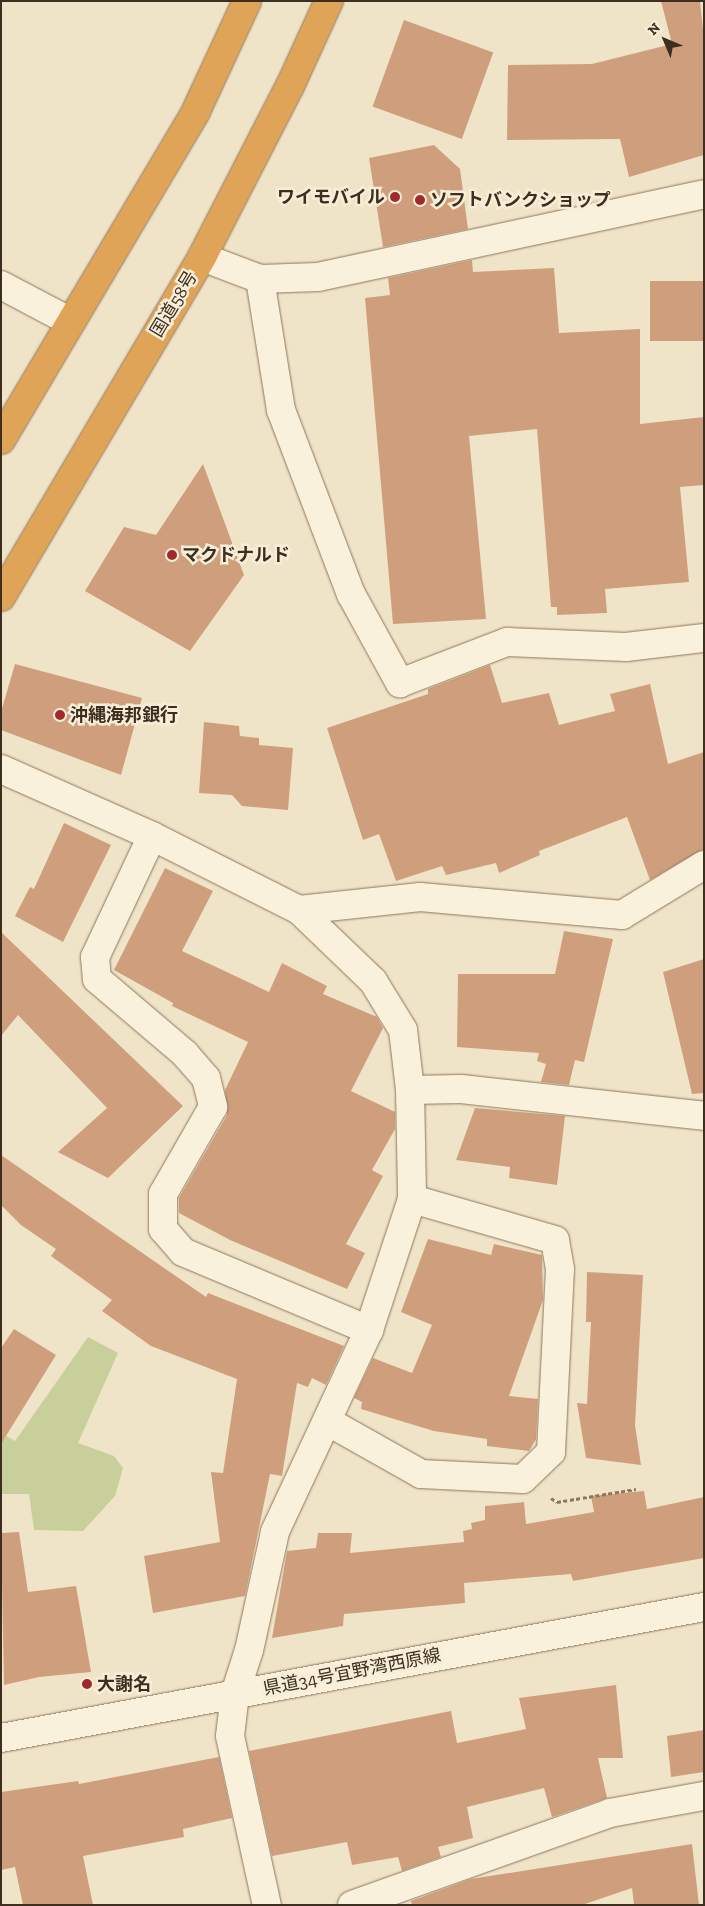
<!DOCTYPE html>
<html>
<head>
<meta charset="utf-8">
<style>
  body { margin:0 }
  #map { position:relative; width:705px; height:1906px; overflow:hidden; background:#f0e4c8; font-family:"Zilla Slab","Noto Sans JP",serif }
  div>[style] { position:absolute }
  .green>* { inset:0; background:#c9cf9b }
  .building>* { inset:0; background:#cf9f7d; transform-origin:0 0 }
  .path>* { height:3px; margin-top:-1.5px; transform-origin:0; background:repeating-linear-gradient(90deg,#8d765c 0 4px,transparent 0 6.5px) }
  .roads { filter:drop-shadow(0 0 1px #8d765c) drop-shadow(0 0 1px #8d765c) }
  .street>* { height:28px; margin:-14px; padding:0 14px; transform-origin:14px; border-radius:14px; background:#faf1dc }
  .secondary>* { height:28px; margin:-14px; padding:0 14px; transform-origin:14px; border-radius:14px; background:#faf1dc }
  .highway>* { height:28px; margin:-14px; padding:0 14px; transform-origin:14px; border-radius:14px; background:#e0a458 }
  .dots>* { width:14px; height:14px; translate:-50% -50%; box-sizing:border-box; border:2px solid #f7eed8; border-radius:50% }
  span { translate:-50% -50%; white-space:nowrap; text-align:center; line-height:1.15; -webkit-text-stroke:5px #f7eed8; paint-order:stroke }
  .poi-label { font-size:18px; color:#3d2e20; font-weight:700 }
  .right { translate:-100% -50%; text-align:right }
  .left { translate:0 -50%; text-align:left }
  .street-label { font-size:18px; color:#3d2e20 }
  .frame { position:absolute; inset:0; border:2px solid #3d2e20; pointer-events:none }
  .north { position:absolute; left:640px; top:15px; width:50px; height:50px; -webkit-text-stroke:4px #f7eed8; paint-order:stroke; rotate:315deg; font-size:14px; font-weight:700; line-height:20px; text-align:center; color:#3d2e20 }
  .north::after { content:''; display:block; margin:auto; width:18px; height:22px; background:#3d2e20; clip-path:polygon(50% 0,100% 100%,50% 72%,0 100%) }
</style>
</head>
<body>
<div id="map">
  <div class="green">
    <i style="clip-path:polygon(88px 1337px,118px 1353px,78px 1443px,114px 1456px,123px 1468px,115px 1496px,83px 1531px,34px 1530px,29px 1494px,1px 1494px,1px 1433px,15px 1441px)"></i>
  </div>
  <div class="building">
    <i style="clip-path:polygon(661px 1px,700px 1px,704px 40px,704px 155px,629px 177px,620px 139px,507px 140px,508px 65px,592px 64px,672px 44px)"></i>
    <i style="left:404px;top:20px;width:95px;height:92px;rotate:20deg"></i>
    <i style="clip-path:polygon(434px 145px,460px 169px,468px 229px,383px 247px,369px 158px)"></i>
    <i style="clip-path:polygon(472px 260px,473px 272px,554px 268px,559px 333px,640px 329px,640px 424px,704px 417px,704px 485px,680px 487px,689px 582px,605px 589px,607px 613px,557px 615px,557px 607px,551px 607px,537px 429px,469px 436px,486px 619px,393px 624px,365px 298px,390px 295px,388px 278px)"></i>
    <i style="left:704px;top:281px;width:60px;height:54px;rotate:90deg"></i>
    <i style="clip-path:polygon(203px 464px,244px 575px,190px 651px,85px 591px,124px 527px,156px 535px)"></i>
    <i style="clip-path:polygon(15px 664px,142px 698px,121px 775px,1px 730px,1px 712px)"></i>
    <i style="clip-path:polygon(490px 665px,502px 703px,549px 693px,559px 725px,615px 711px,610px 694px,650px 684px,668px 764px,704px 752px,704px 849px,650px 880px,627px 817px,539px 851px,540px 855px,499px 873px,496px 863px,446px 875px,442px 866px,396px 881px,379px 834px,363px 840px,327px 728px,428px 694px,428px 689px)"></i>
    <i style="clip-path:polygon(204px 722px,239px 726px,240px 736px,259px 738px,259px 745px,293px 748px,288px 810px,242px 806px,232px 795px,199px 793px)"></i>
    <i style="clip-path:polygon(64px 823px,111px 845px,63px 942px,15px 916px,30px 887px,34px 889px)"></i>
    <i style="clip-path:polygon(165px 868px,213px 891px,182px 951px,269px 992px,282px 963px,327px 986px,323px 994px,377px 1017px,383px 1028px,351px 1091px,395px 1112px,395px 1129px,372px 1170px,383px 1176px,346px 1244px,365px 1253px,347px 1289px,230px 1240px,179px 1213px,179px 1198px,227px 1115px,225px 1090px,248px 1042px,172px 1006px,173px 1003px,114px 970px)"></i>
    <i style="clip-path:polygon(564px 931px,613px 939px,584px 1062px,575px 1060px,569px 1085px,541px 1082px,546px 1064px,537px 1061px,539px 1053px,457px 1047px,458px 974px,555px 974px)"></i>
    <i style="clip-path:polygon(1px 932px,183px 1106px,108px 1178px,58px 1152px,107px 1108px,18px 1015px,1px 1036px)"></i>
    <i style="clip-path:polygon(704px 959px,704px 1093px,692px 1094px,663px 972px)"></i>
    <i style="clip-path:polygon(475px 1108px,565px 1116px,557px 1185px,509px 1178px,510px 1167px,456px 1160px)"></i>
    <i style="clip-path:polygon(1px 1155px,206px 1297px,208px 1293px,344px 1346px,326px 1385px,312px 1378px,308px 1387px,297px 1383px,282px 1476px,270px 1474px,245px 1596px,153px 1613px,144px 1556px,220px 1542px,211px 1472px,223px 1473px,237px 1379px,151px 1346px,102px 1311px,112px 1300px,51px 1256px,56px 1249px,21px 1225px,1px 1205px)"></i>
    <i style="clip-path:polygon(428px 1239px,491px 1255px,494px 1244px,542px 1255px,543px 1300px,509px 1396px,538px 1399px,536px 1439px,529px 1451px,487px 1446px,487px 1439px,434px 1431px,361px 1409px,362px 1402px,354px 1398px,373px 1358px,412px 1373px,432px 1325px,401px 1312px)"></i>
    <i style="clip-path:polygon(587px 1272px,643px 1275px,635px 1425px,641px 1465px,586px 1458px,577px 1403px,587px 1404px,591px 1322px,586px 1322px)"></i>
    <i style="clip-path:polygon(14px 1329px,56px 1355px,1px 1444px,1px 1348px)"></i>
    <i style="clip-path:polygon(644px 1491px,647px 1509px,704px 1497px,704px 1558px,573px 1581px,571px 1574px,464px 1583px,465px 1603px,344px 1614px,343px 1626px,272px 1638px,287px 1551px,316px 1548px,318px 1533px,352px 1533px,350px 1553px,464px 1542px,463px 1531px,472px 1529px,471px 1523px,485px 1520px,485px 1506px,524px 1502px,526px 1524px,594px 1512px,591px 1496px)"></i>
    <i style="clip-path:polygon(19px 1532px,28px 1592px,76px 1586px,91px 1672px,39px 1677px,4px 1685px,1px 1533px)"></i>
    <i style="clip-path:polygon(616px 1685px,623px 1758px,598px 1758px,607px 1798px,552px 1817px,544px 1788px,467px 1807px,473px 1838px,438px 1847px,441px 1857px,402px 1871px,398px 1857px,352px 1865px,347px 1842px,272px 1856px,249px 1751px,451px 1711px,457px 1743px,526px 1729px,519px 1698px)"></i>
    <i style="clip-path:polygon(704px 1730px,704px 1772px,671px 1777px,667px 1736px)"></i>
    <i style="clip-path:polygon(219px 1757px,232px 1818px,183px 1829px,184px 1837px,83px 1856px,93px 1905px,23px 1905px,15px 1867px,1px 1870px,1px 1792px,78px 1781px,79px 1784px)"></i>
    <i style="clip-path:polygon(692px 1844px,699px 1905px,634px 1905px,632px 1888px,582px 1905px,412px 1905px,411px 1901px,471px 1879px)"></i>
  </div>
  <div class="path">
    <i style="left:551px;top:1498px;width:7px;rotate:34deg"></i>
    <i style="left:557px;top:1502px;width:80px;rotate:-9.3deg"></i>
  </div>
  <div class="roads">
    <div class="street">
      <i style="left:202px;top:257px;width:62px;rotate:20.8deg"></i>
      <i style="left:260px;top:279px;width:58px;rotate:-2deg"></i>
      <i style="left:318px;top:277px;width:395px;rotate:-12.1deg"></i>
      <i style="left:260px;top:279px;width:133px;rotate:80.9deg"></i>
      <i style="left:281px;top:410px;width:197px;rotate:69.2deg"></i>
      <i style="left:351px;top:594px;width:102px;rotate:61.2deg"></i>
      <i style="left:400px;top:683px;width:115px;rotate:-21deg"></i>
      <i style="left:507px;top:642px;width:119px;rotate:2.4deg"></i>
      <i style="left:626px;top:647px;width:79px;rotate:-6.6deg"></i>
      <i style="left:1px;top:769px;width:165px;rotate:23.9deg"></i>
      <i style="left:152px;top:836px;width:165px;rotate:26.7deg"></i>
      <i style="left:299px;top:910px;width:103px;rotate:43.8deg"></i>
      <i style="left:373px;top:981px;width:57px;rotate:58.5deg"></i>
      <i style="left:403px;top:1030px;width:60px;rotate:83.3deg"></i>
      <i style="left:410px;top:1090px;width:109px;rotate:88.9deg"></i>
      <i style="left:412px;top:1199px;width:138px;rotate:108.2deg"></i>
      <i style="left:369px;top:1330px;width:223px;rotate:115deg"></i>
      <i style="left:275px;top:1532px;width:121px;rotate:102.4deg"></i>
      <i style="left:249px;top:1650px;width:46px;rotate:107.7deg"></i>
      <i style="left:235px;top:1694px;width:42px;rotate:96.8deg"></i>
      <i style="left:230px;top:1736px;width:173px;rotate:77.7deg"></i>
      <i style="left:152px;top:836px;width:134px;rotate:115.2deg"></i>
      <i style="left:95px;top:957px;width:22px;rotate:85deg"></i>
      <i style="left:97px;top:979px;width:116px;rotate:40.4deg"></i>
      <i style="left:185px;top:1054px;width:32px;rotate:49deg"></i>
      <i style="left:206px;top:1078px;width:30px;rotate:76deg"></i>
      <i style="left:213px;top:1107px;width:100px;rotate:119.9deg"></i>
      <i style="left:163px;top:1194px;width:35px;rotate:90deg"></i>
      <i style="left:163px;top:1229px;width:30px;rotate:49deg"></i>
      <i style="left:183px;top:1252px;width:202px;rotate:22.8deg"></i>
      <i style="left:299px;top:910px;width:122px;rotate:-6.1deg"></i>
      <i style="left:420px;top:897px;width:203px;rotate:5.1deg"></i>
      <i style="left:622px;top:915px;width:96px;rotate:-31.4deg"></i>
      <i style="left:410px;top:1090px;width:51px;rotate:-1.1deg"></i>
      <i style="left:461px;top:1089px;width:244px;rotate:6.3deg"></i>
      <i style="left:327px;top:1421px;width:108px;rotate:29.4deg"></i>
      <i style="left:421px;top:1474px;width:102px;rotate:2.8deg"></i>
      <i style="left:523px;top:1479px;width:39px;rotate:-44deg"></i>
      <i style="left:551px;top:1452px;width:183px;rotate:-87.2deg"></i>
      <i style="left:560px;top:1269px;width:29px;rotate:-100deg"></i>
      <i style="left:555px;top:1240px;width:149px;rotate:-164deg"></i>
      <i style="left:352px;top:1905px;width:274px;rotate:-19.6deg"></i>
      <i style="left:610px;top:1813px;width:96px;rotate:-10.3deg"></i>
    </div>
    <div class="secondary">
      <i style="left:1px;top:285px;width:79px;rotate:27.9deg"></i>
      <i style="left:1px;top:1738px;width:715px;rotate:-10.56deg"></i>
    </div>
    <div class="highway">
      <i style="left:1px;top:440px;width:382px;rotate:-59.3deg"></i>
      <i style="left:196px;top:111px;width:121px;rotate:-65.1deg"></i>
      <i style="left:1px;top:597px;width:395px;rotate:-59.4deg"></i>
      <i style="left:202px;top:257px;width:192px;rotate:-62.8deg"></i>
      <i style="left:290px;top:86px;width:94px;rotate:-65.4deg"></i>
    </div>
  </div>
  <div class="dots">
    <i style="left:395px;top:197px;background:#9e2a2b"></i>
    <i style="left:420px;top:200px;background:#9e2a2b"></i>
    <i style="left:172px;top:555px;background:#9e2a2b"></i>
    <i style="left:60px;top:715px;background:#9e2a2b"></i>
    <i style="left:87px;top:1684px;background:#9e2a2b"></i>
  </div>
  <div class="poi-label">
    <span class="right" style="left:385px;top:197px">ワイモバイル</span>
    <span class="left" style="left:430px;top:200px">ソフトバンクショップ</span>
    <span class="left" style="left:182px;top:555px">マクドナルド</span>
    <span class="left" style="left:70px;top:715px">沖縄海邦銀行</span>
    <span class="left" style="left:97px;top:1684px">大謝名</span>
  </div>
  <div class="street-label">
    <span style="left:174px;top:304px;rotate:-59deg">国道58号</span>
    <span style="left:352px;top:1672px;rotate:-11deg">県道34号宜野湾西原線</span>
  </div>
  <div class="frame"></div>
  <div class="north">N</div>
</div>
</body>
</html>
